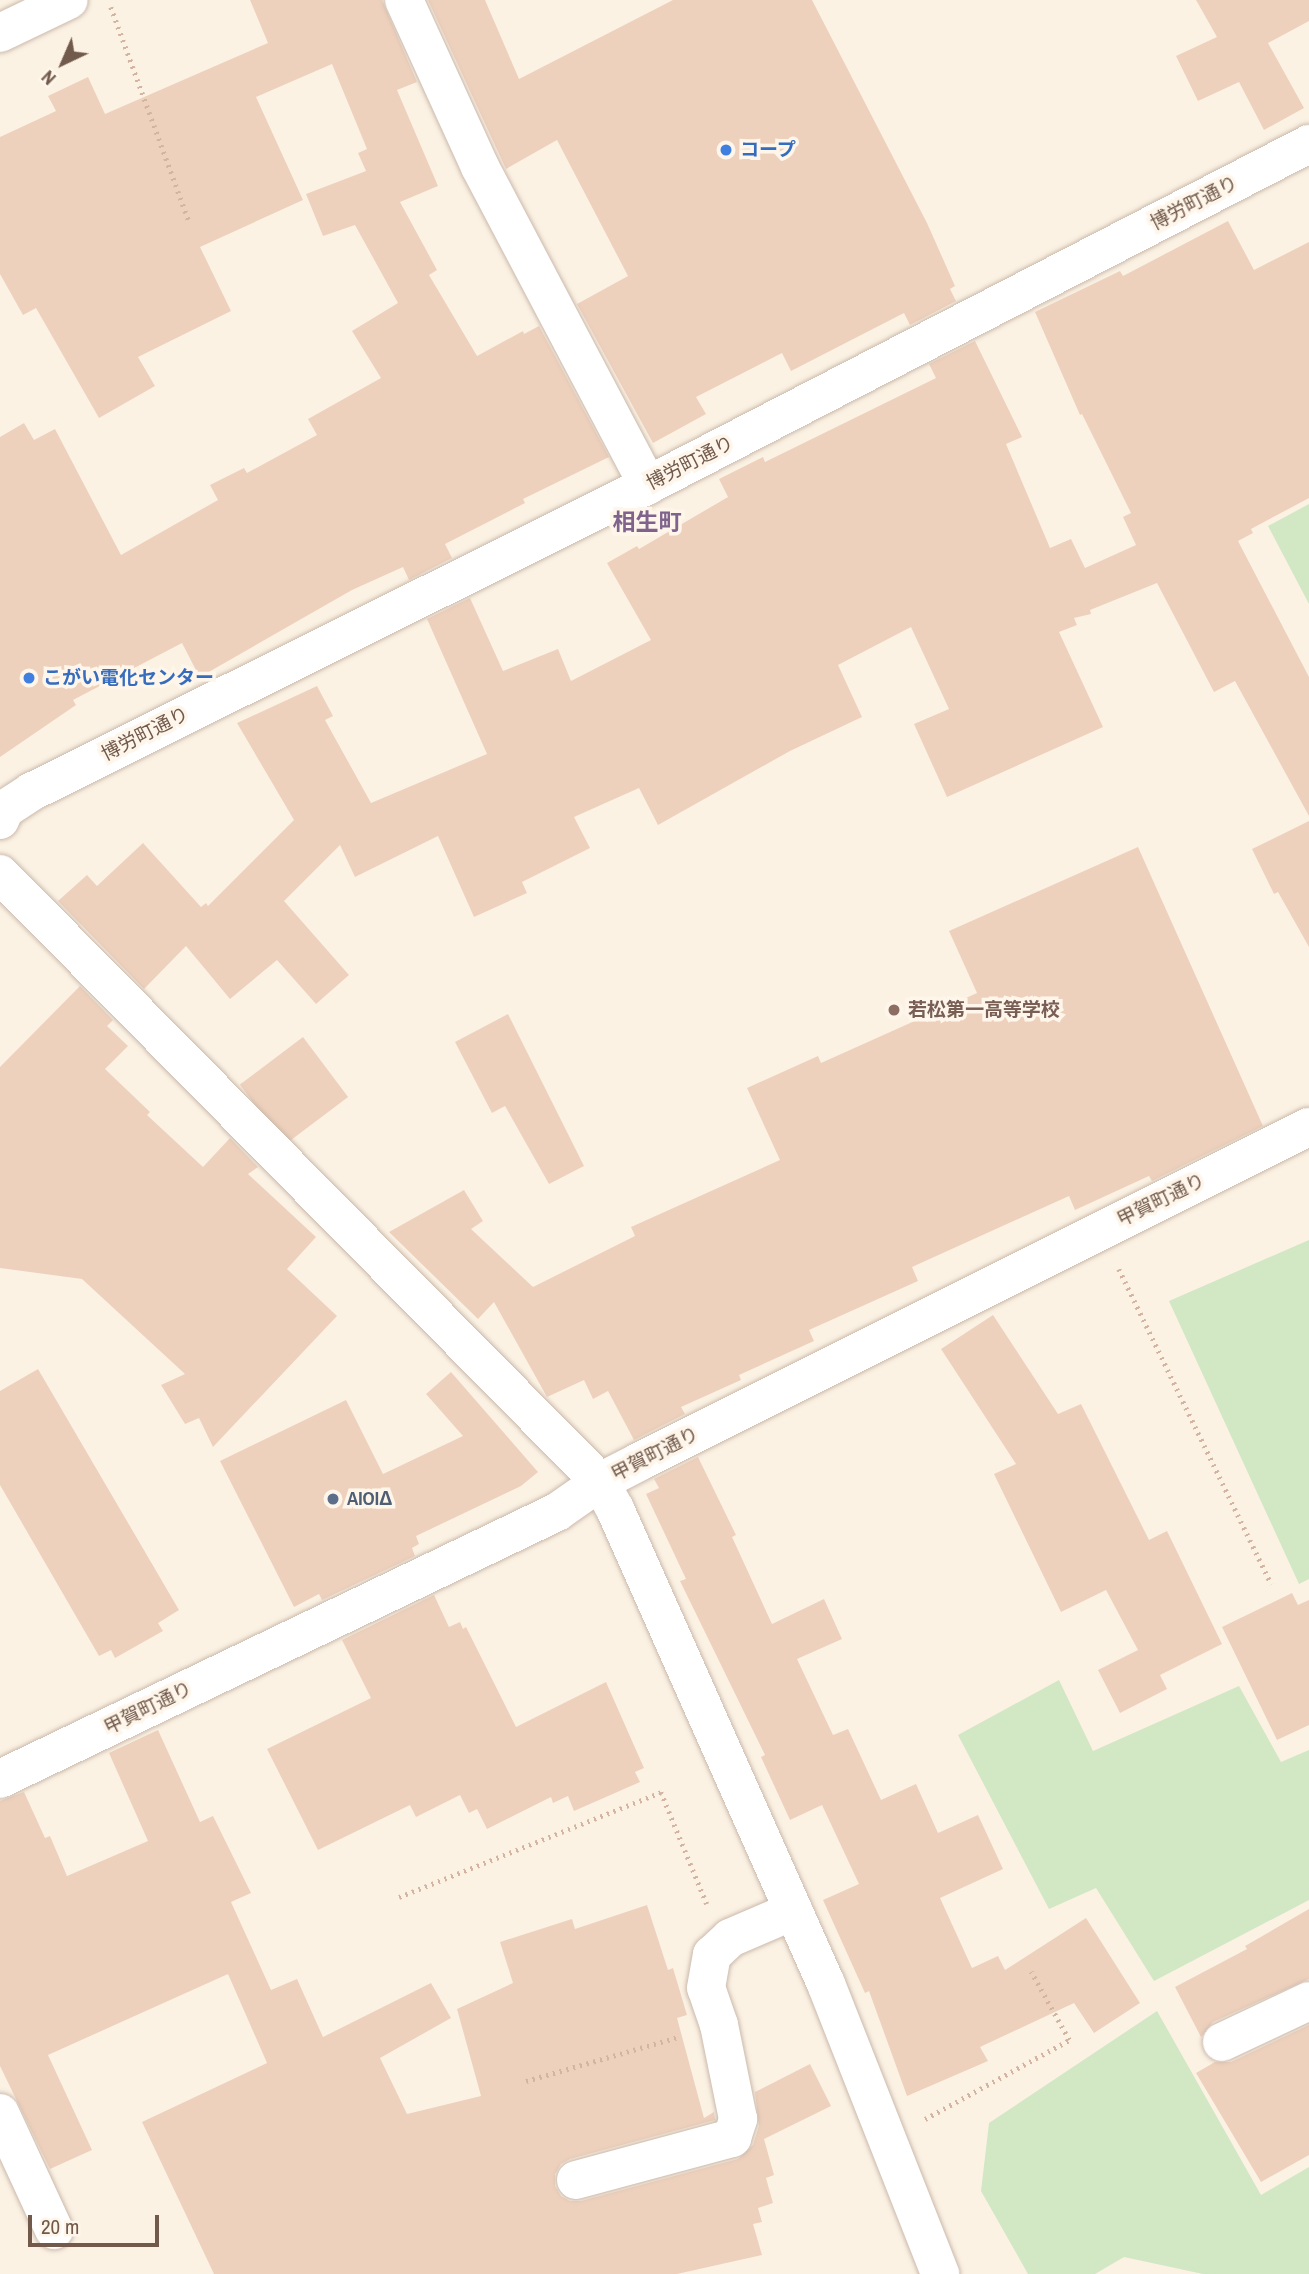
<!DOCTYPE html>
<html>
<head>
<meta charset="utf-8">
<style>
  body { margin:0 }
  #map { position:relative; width:1309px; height:2274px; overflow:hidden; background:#fbf2e4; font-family:"Archivo Narrow","Noto Sans JP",sans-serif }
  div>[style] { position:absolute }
  .green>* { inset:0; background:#d2e7c3 }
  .building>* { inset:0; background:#eed1bd; transform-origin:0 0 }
  .path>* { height:4.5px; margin-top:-2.25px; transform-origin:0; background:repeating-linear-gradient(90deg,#d3b4a1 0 2px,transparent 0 7px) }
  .roads { filter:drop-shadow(0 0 2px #cbb9ab) drop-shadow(0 0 2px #cbb9ab) }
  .minor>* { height:38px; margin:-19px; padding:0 19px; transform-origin:19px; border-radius:19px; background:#fff }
  .dots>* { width:19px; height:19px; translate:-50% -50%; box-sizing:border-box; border:4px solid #fef6ea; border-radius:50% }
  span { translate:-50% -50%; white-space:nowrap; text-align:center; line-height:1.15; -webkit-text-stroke:7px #fef6ea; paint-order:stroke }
  .shop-label { font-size:19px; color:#366cbe; font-weight:700 }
  .left { translate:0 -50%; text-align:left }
  .street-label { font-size:19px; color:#71594b }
  .education-label { font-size:19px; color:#785e54; font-weight:700 }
  .service-label { font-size:19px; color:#4e5e75; font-weight:700 }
  .quarter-label { font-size:23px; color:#7f638d; font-weight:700 }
  .north { position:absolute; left:28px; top:28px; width:70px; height:70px; -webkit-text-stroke:5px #fef6ea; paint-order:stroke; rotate:224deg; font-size:19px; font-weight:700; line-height:28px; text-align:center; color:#71594b }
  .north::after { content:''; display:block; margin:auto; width:24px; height:32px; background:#71594b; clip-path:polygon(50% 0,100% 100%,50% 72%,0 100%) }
  .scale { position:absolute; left:28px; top:2215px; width:131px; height:32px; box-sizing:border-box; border:4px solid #71594b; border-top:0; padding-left:9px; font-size:21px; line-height:24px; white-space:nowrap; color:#71594b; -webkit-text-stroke:5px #fef6ea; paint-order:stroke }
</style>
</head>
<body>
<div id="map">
  <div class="green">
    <i style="clip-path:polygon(1309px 504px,1309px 604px,1268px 526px)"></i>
    <i style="clip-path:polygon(1309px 1240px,1309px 1579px,1299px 1584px,1169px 1301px)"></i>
    <i style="clip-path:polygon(1059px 1680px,1093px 1751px,1239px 1686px,1281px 1762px,1309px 1750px,1309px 1900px,1154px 1981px,1096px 1888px,1049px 1909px,958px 1735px)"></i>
    <i style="clip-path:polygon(1157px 2011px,1261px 2195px,1309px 2167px,1309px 2274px,1203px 2274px,1124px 2257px,1095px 2274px,1028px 2274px,981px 2191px,989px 2123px)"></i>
  </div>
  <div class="building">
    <i style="clip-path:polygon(250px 0,382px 0,417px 82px,397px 90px,438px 186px,400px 202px,437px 270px,429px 275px,477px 356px,523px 331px,524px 334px,539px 326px,609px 457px,523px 499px,525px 503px,445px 544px,452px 558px,409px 580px,403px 567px,352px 590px,207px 673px,199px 676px,182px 643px,73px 700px,76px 705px,0 757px,0 437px,24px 423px,34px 440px,55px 429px,121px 555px,218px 500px,210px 485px,244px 468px,247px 473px,317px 435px,308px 419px,381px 378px,352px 331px,398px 303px,355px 225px,323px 236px,306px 194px,366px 171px,358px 153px,367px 149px,332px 64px,256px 97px,303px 200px,200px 247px,231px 311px,138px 357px,155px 386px,99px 418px,36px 308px,23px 315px,0 274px,0 137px,56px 111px,48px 96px,88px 77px,105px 114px,268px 43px)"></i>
    <i style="clip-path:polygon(428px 0,485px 0,519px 79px,673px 0,812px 0,927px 223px,955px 286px,950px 289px,956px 301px,910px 325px,904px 313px,791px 371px,782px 353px,696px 397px,706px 414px,653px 443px,577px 304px,628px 276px,557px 140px,506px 169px)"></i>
    <i style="clip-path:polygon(1196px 0,1309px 0,1309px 21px,1268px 43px,1304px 108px,1264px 130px,1239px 82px,1198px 101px,1176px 56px,1217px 37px)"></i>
    <i style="clip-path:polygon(1228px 221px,1254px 270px,1309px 242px,1309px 498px,1251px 529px,1253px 533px,1238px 541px,1309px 677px,1309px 816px,1235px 681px,1214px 692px,1157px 583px,1090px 610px,1091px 614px,1074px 618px,1077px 625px,1059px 632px,1103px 727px,947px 797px,914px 724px,949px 709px,911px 627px,838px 665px,862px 717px,790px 751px,658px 825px,639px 788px,574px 817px,590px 848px,522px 882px,527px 893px,474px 917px,438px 836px,355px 877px,340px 845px,284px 901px,349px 975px,316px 1004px,277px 960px,230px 999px,186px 946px,144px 989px,58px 901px,87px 875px,97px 886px,143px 843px,201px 907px,206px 903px,208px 906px,294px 820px,237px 723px,317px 686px,333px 716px,325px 720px,371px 803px,487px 754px,427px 619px,470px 598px,503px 671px,558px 649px,571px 681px,651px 640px,607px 563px,637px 546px,639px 549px,728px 497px,719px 479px,763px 457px,765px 462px,936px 378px,929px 364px,975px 341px,1022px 437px,1006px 444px,1050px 548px,1071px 539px,1085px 568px,1136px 545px,1123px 517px,1131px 513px,1082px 414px,1080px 415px,1035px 312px,1120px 271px,1123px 276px)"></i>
    <i style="clip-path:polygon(1309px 821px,1309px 947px,1278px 892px,1274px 894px,1252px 849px)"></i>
    <i style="clip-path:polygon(1138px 847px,1263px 1126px,1152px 1181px,1149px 1176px,1075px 1210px,1069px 1196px,912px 1267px,918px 1281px,809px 1330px,814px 1341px,739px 1375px,741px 1380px,681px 1407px,685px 1414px,634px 1440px,608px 1391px,593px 1399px,584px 1380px,547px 1397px,494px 1302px,478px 1319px,389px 1232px,464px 1190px,483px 1221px,471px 1229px,533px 1287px,635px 1236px,631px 1227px,780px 1160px,747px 1088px,818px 1056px,821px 1063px,977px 993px,949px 931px)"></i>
    <i style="clip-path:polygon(80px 986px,113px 1020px,107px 1026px,128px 1046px,105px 1069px,150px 1112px,147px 1115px,203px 1167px,230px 1138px,258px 1167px,248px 1174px,316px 1237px,287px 1269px,337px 1316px,213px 1447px,199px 1418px,185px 1424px,161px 1385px,185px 1374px,82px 1279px,0 1268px,0 1067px)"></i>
    <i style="clip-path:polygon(508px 1014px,584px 1166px,549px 1184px,505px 1106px,492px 1113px,455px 1042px)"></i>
    <i style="left:303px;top:1037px;width:75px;height:79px;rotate:53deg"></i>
    <i style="clip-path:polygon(993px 1315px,1058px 1414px,1081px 1404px,1149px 1540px,1167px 1531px,1222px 1644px,1160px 1675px,1167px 1689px,1120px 1713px,1098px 1670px,1138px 1650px,1106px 1590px,1061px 1612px,994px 1474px,1016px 1464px,941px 1349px)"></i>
    <i style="clip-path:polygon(38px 1369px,179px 1610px,158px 1623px,163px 1631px,115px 1658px,111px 1650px,99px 1656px,0 1485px,0 1391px)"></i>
    <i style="clip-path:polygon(451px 1372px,538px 1472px,521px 1486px,416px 1536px,419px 1544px,412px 1548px,415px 1556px,322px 1600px,319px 1594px,294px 1607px,220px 1461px,346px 1400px,383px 1474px,463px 1436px,426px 1394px)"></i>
    <i style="clip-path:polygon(698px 1457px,736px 1535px,732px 1537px,772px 1624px,824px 1599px,842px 1639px,797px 1659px,833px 1735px,848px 1729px,881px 1800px,916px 1784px,938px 1833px,978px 1815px,1003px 1869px,940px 1898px,972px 1968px,998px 1956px,1005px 1970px,1086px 1918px,1140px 2003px,1094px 2033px,1074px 2003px,980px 2047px,988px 2061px,907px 2096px,869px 1991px,865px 1993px,823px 1900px,859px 1884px,822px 1805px,790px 1820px,761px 1757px,765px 1755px,680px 1581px,686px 1579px,646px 1494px,659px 1488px,654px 1479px)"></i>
    <i style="clip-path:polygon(1292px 1593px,1298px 1605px,1309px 1600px,1309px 1725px,1277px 1740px,1222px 1627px)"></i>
    <i style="clip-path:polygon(434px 1595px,449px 1627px,460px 1622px,463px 1629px,466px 1627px,516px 1727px,606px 1682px,644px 1768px,635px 1772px,640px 1782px,574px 1811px,568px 1796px,553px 1803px,551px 1797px,487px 1829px,477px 1809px,469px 1813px,460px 1795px,416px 1817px,410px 1805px,318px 1850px,267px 1749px,371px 1698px,342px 1640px)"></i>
    <i style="clip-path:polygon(158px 1730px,200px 1822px,213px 1816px,251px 1893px,231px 1902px,271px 1990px,297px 1979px,323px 2037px,431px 1983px,451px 2018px,380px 2058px,407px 2114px,481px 2096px,457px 2009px,513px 1983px,500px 1942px,572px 1919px,575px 1929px,647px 1905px,668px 1970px,673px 1968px,687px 2015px,677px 2018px,704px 2118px,714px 2112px,715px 2120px,570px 2159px,561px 2164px,555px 2174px,555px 2186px,561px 2196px,570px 2201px,581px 2201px,738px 2159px,753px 2145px,759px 2126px,755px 2092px,810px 2064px,831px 2106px,764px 2139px,774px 2175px,766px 2178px,773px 2203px,758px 2208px,762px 2222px,753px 2224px,762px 2255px,677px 2274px,214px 2274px,142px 2122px,267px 2063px,228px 1974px,48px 2055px,92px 2150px,50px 2169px,0 2066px,0 1801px,24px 1792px,45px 1838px,50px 1836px,67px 1876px,148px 1841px,109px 1753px)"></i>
    <i style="clip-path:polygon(1309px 1909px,1309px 1979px,1213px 2022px,1201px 2037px,1175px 1987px,1247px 1949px,1245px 1946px)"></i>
    <i style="clip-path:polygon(1309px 2025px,1309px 2155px,1261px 2182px,1196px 2073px,1215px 2062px,1231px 2062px)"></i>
  </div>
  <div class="path">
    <i style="left:111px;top:7px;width:228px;rotate:70deg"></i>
    <i style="left:1119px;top:1269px;width:350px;rotate:64.2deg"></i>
    <i style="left:399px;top:1897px;width:282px;rotate:-21.8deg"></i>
    <i style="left:661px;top:1792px;width:121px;rotate:67.7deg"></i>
    <i style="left:526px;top:2081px;width:158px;rotate:-16.1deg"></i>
    <i style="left:925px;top:2119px;width:164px;rotate:-28.7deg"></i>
    <i style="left:1069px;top:2040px;width:78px;rotate:-119.2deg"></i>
  </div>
  <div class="roads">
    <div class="minor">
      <i style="left:404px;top:0;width:183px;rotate:65.5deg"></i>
      <i style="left:480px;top:167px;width:360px;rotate:62.2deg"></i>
      <i style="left:0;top:33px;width:76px;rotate:-25.6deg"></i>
      <i style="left:0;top:820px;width:12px;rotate:-66deg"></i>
      <i style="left:5px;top:809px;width:31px;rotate:-33deg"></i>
      <i style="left:31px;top:792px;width:689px;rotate:-26.45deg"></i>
      <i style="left:648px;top:485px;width:744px;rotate:-27.29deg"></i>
      <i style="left:0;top:874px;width:854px;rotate:45.38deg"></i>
      <i style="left:600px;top:1482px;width:31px;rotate:61deg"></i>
      <i style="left:615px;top:1509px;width:520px;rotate:66.05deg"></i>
      <i style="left:826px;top:1984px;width:312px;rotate:68.5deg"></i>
      <i style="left:0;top:1779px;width:618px;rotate:-25.61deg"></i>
      <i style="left:557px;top:1512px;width:52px;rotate:-34.9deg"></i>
      <i style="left:600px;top:1482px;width:44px;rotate:-27.1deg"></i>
      <i style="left:639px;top:1462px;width:749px;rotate:-26.57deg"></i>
      <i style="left:1222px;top:2042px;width:96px;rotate:-25.2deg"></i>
      <i style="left:0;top:2113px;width:129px;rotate:65.2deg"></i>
      <i style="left:576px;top:2180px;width:162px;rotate:-15.1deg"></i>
      <i style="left:732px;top:2138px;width:20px;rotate:-72deg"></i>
      <i style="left:738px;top:2119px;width:96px;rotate:-101.4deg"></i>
      <i style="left:719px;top:2025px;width:39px;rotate:-109deg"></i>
      <i style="left:706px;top:1988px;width:34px;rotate:-80deg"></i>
      <i style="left:712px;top:1955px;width:25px;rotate:-43deg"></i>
      <i style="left:730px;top:1938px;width:69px;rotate:-23.2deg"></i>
    </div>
  </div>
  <div class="dots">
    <i style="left:726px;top:150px;background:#3f7fe0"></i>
    <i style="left:29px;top:678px;background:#3f7fe0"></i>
    <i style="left:894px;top:1010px;background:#8d6e63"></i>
    <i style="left:333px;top:1499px;background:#5c6f8a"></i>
  </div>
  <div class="shop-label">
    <span class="left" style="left:740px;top:150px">コープ</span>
    <span class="left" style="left:43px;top:678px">こがい電化センター</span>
  </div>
  <div class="street-label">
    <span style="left:1194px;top:203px;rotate:-27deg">博労町通り</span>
    <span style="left:690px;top:463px;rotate:-27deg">博労町通り</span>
    <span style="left:145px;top:734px;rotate:-27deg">博労町通り</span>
    <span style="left:1161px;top:1200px;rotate:-26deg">甲賀町通り</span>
    <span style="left:655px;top:1454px;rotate:-27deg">甲賀町通り</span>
    <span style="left:148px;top:1708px;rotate:-26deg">甲賀町通り</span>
  </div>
  <div class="education-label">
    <span class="left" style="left:908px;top:1010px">若松第一高等学校</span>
  </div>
  <div class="service-label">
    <span class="left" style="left:347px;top:1499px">AIOIΔ</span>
  </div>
  <div class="quarter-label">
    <span style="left:647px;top:522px">相生町</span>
  </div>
  <div class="north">N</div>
  <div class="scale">20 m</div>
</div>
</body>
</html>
